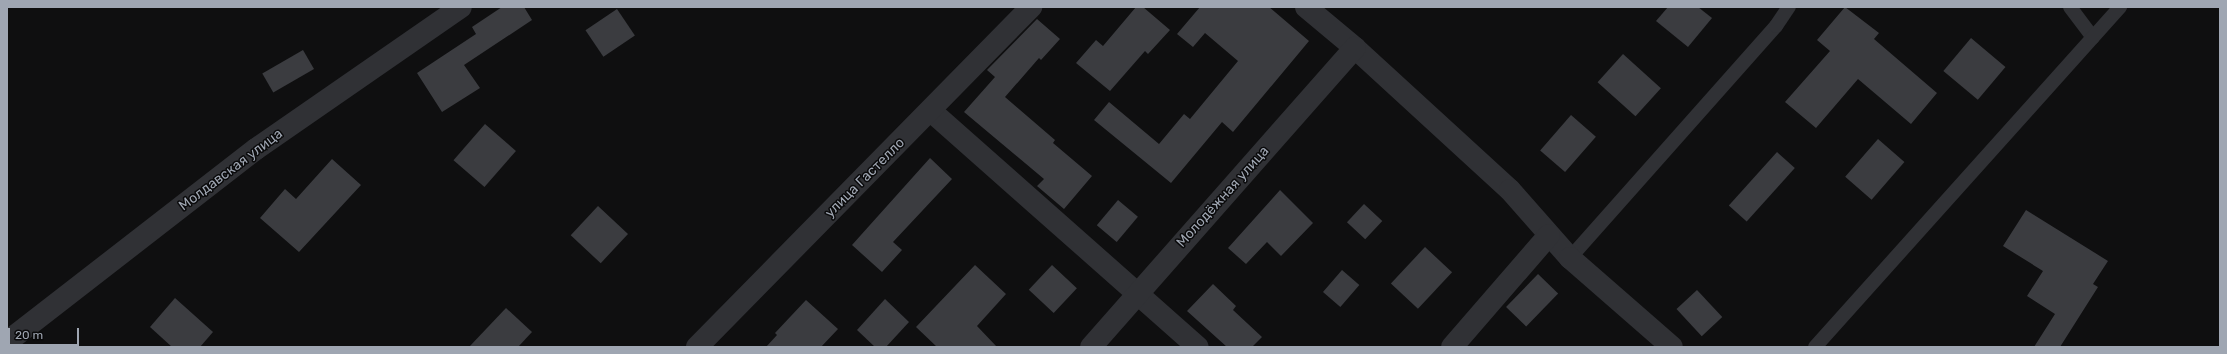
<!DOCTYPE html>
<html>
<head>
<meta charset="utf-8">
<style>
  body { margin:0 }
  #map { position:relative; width:2227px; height:354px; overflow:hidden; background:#0f0f10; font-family:Rubik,sans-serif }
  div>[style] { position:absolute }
  .building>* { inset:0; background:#3b3c40; transform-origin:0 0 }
  .lane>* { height:14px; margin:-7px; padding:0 7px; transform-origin:7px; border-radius:7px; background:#303135 }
  .street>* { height:22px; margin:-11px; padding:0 11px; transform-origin:11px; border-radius:11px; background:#303135 }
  span { translate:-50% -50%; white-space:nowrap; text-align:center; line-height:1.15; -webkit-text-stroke:3px #0a0a0b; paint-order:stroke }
  .street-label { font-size:14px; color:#9fa6b2 }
  .frame { position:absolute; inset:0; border:8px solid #9fa6b2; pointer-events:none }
  .scale { position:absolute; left:8px; top:328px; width:71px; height:18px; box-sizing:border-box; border:2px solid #9fa6b2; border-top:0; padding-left:5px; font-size:12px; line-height:14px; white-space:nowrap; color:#9fa6b2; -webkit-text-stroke:3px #0a0a0b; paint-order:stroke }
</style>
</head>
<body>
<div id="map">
  <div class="building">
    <i style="clip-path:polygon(502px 7px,524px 7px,532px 20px,464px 65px,480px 88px,442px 112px,417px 73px,476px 34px,472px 27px)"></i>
    <i style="clip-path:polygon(1136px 7px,1143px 7px,1170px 30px,1148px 54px,1145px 51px,1110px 91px,1076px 63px,1096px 40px,1103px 46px)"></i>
    <i style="clip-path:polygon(1200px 7px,1269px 7px,1309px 41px,1233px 132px,1222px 122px,1171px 183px,1094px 120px,1109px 102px,1159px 144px,1184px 114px,1190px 119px,1238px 61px,1205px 33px,1193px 47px,1177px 34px)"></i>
    <i style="clip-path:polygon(1668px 7px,1698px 7px,1712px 18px,1688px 47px,1656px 21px)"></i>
    <i style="clip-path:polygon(1845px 7px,1879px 33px,1874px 39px,1937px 93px,1911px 124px,1858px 79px,1816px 128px,1785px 102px,1830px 51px,1817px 40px)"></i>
    <i style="left:617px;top:9px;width:32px;height:38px;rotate:56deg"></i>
    <i style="clip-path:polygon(1037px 19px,1060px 39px,1041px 60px,1039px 58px,1005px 97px,1055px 140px,1053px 143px,1092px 176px,1064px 209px,1037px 186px,1044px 179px,964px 112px,995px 77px,987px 70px)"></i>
    <i style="left:1971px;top:38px;width:45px;height:43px;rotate:40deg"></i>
    <i style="left:303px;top:50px;width:22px;height:47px;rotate:60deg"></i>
    <i style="left:1623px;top:54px;width:51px;height:38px;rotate:42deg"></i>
    <i style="left:1571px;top:115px;width:33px;height:47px;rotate:41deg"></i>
    <i style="left:485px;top:124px;width:41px;height:48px;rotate:41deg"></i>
    <i style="left:1878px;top:139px;width:35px;height:50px;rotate:41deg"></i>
    <i style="left:1777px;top:152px;width:24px;height:72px;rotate:42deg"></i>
    <i style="clip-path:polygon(930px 158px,952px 179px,893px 242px,902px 250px,882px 272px,852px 245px)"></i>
    <i style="clip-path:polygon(332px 159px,361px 185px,299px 252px,260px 218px,285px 189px,296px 199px)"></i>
    <i style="clip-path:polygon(1280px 190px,1313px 223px,1281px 256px,1267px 242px,1246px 264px,1228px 248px)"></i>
    <i style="left:1118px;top:200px;width:26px;height:33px;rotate:40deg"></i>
    <i style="left:1364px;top:204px;width:25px;height:25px;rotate:43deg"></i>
    <i style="left:598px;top:206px;width:41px;height:40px;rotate:43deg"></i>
    <i style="clip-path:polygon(2026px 210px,2108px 261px,2093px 284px,2098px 287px,2060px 347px,2034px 347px,2055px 314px,2027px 296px,2043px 271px,2003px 246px)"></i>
    <i style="left:1425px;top:247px;width:37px;height:50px;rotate:43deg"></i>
    <i style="clip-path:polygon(975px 265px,1006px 294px,977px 326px,997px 347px,937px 347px,916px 327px)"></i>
    <i style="left:1052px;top:265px;width:34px;height:34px;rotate:43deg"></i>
    <i style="left:1342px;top:270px;width:23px;height:29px;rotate:41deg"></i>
    <i style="left:1538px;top:274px;width:28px;height:46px;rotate:44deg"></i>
    <i style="clip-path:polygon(1213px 284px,1236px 306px,1233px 310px,1262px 337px,1252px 347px,1227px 347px,1187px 311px)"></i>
    <i style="left:1697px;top:290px;width:37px;height:28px;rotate:47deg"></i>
    <i style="clip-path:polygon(175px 298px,213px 332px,200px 347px,172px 347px,150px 327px)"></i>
    <i style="clip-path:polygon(885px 299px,909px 322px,886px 347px,875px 347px,857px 330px)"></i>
    <i style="clip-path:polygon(806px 300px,838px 329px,821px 347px,766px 347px,777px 335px,775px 333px)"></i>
    <i style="clip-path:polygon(506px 308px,532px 332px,518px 347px,469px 347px)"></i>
  </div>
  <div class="lane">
    <i style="left:2070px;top:7px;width:38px;rotate:53deg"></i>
    <i style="left:1570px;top:258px;width:310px;rotate:-48.4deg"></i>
    <i style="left:1776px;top:26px;width:23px;rotate:-56deg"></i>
    <i style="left:1815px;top:347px;width:457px;rotate:-48.1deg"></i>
  </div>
  <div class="street">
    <i style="left:1306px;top:7px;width:64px;rotate:39.9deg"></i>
    <i style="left:1355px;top:48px;width:210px;rotate:42.5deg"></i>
    <i style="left:1510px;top:190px;width:91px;rotate:48.6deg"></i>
    <i style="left:1570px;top:258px;width:135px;rotate:41.1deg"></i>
    <i style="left:931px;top:111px;width:356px;rotate:41.5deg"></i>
    <i style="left:7px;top:342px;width:315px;rotate:-37.8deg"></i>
    <i style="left:256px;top:149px;width:249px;rotate:-34.7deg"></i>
    <i style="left:697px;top:347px;width:477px;rotate:-45.5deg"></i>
    <i style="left:1091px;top:347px;width:399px;rotate:-48.6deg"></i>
    <i style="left:1452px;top:347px;width:148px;rotate:-49.1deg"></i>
  </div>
  <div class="street-label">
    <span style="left:231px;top:170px;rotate:-37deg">Молдавская улица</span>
    <span style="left:865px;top:178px;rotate:-45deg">улица Гастелло</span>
    <span style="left:1223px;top:197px;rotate:-48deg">Молодёжная улица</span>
  </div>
  <div class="frame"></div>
  <div class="scale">20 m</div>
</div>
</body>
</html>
